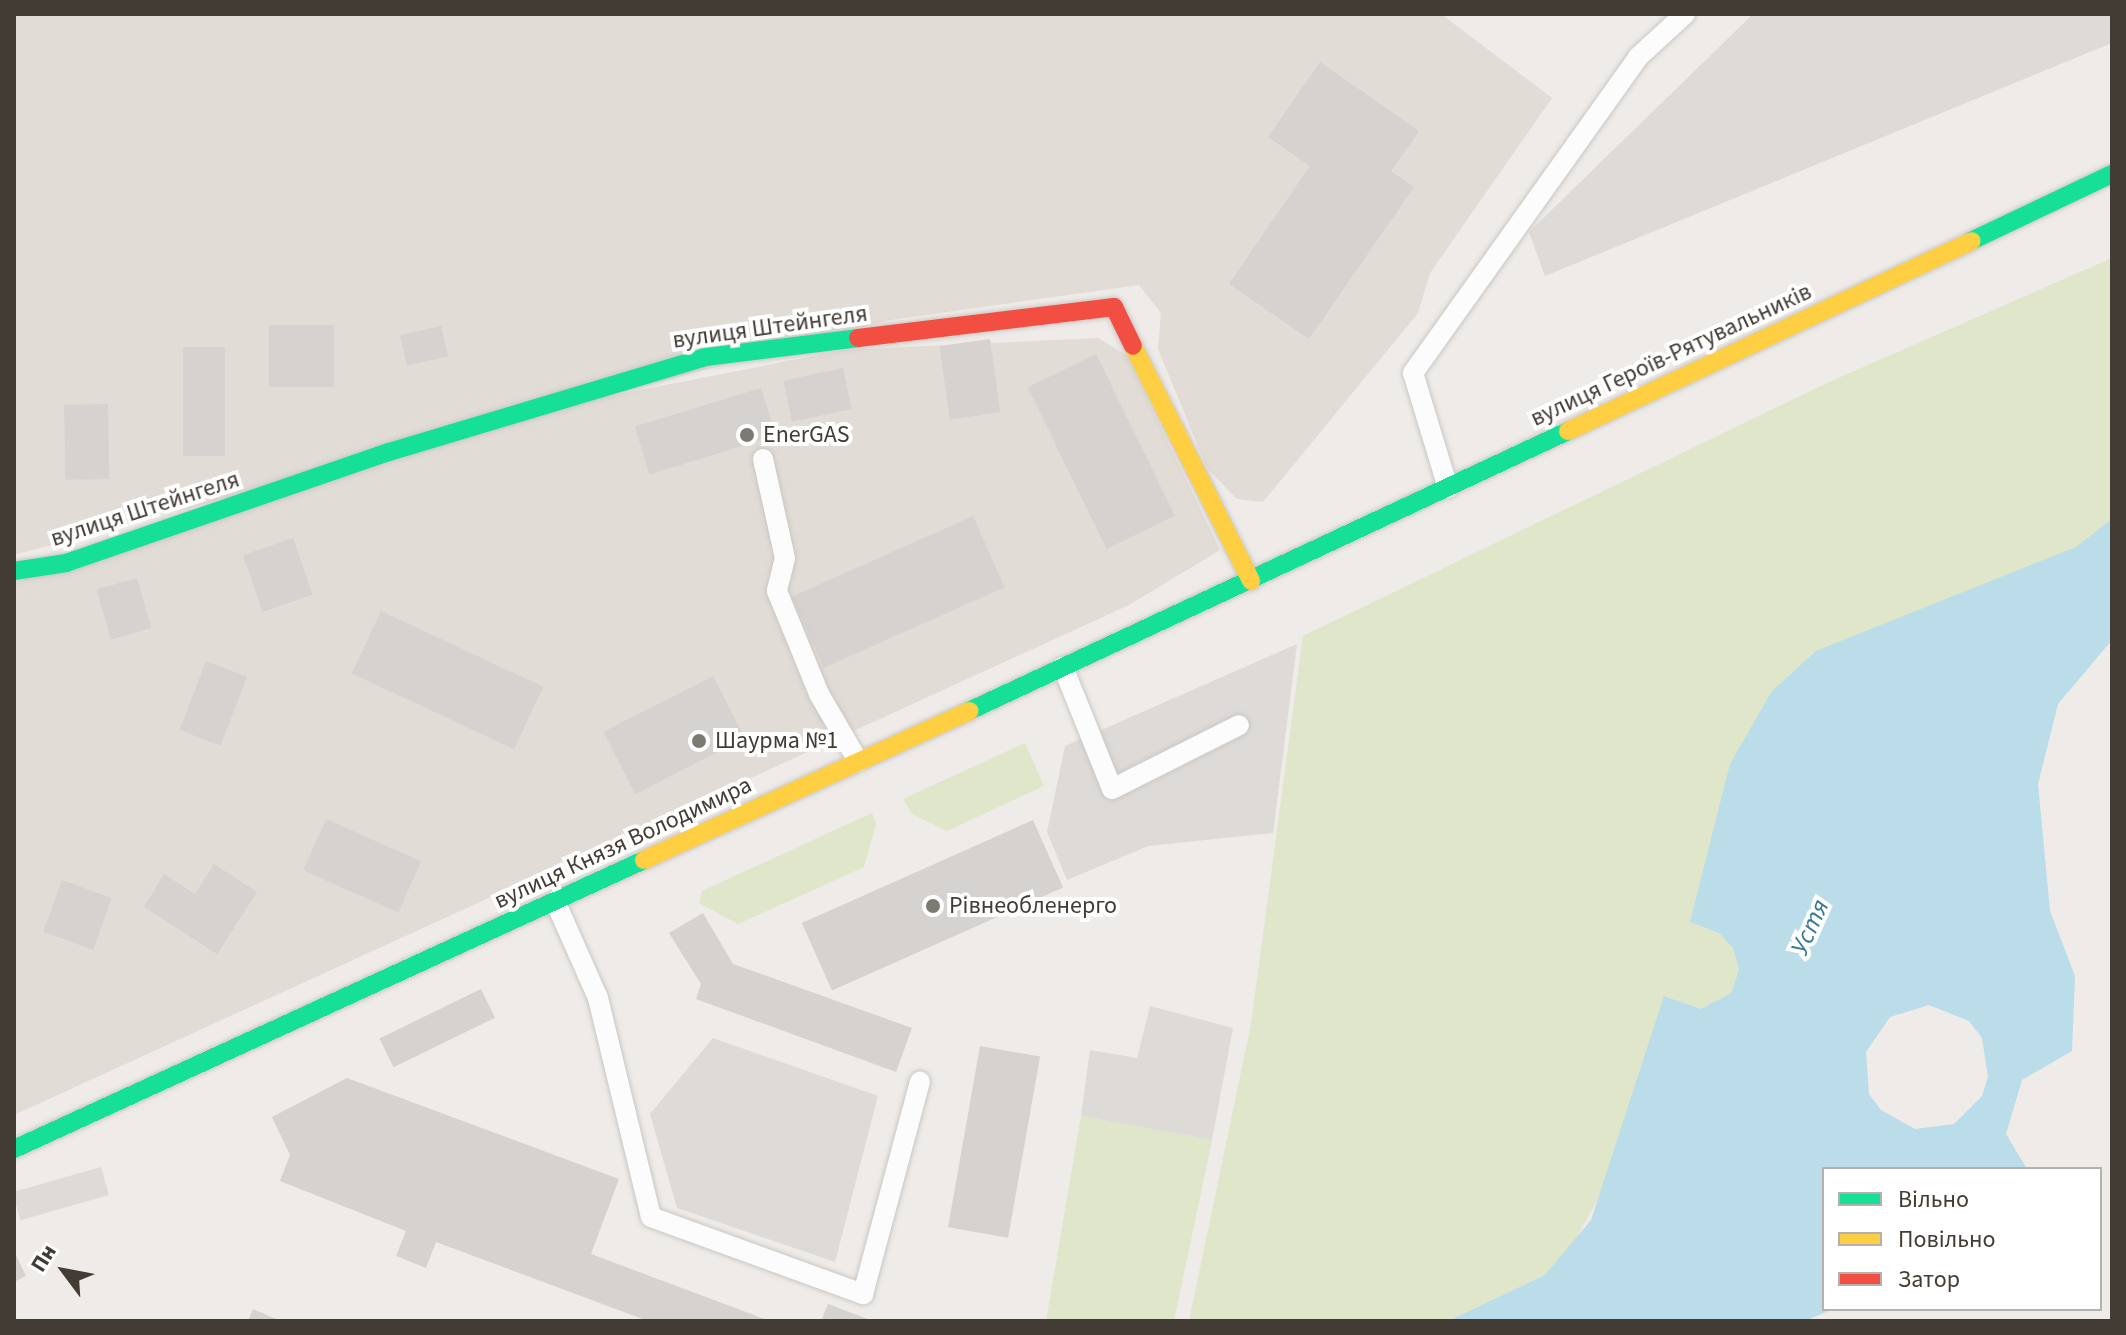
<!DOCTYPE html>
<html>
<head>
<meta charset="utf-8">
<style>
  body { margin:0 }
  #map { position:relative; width:2126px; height:1335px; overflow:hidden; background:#eeebe8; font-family:"Source Sans 3",sans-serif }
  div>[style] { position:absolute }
  .residential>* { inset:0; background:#e1dcd5 }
  .green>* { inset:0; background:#dfe6ca }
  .parking>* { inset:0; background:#dddad8; transform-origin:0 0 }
  .water>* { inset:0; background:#bbdce9 }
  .building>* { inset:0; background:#d6d2cf; transform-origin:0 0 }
  .roads { filter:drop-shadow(0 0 2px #cac7c4) drop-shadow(0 0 2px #cac7c4) }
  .lane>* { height:20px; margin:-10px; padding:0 10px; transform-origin:10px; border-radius:10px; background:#fcfcfc }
  .fast>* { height:18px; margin:-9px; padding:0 9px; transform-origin:9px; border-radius:9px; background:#16e098 }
  .slow>* { height:18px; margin:-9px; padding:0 9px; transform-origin:9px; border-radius:9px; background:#ffcf43 }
  .jam>* { height:18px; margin:-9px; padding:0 9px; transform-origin:9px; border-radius:9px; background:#f24e42 }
  .dots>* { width:22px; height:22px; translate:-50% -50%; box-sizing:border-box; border:4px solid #fff; border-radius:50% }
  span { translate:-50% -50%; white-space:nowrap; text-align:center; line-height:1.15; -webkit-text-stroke:8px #fff; paint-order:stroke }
  .street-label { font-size:24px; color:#433c35 }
  .poi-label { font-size:24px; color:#433c35 }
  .left { translate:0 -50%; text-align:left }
  .water-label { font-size:26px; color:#347996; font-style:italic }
  .frame { position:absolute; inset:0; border:16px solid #433c35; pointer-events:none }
  .legend { position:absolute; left:1822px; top:1167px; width:280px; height:144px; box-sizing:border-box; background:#fff; border:2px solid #b4b1ae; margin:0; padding:10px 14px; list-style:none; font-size:24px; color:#433c35 }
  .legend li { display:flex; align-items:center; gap:16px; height:40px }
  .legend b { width:40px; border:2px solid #b4b1ae }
  .north { position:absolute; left:24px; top:1231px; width:80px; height:80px; -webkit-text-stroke:6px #fff; paint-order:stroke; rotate:302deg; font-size:22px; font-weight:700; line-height:32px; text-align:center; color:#433c35 }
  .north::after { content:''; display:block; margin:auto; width:28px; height:36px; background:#433c35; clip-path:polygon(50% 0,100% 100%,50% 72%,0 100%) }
</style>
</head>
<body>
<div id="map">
  <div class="residential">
    <i style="clip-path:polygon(14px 14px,1441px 14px,1552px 98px,1430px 273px,1418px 313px,1263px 502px,1237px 499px,1207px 468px,1158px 349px,1161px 313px,1139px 285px,890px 320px,14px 555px)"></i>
    <i style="clip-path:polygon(1098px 338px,1126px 355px,1220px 550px,1129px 605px,14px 1115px,14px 583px,574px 403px,844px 350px)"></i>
  </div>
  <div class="green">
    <i style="clip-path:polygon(2112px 258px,2112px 519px,1690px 922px,1719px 933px,1733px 948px,1739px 970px,1731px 993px,1701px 1009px,1665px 996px,1611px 1175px,1572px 1246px,1545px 1275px,1448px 1321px,1189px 1321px,1251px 1024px,1303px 636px,1829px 382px)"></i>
    <i style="clip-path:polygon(1025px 743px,1044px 786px,947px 831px,912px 814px,903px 799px)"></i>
    <i style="clip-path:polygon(872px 813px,876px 824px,864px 867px,738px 924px,699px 903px,702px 891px)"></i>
    <i style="clip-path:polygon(1081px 1116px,1212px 1140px,1174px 1321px,1046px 1321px)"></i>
  </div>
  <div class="parking">
    <i style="clip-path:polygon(1753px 14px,2112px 14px,2112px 43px,1545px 276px,1529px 232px)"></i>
    <i style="clip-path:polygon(1297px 644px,1273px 833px,1148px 846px,1067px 880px,1047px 832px,1065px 746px)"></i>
    <i style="clip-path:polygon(1150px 1006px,1233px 1028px,1212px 1140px,1081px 1116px,1090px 1050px,1137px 1058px)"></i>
    <i style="clip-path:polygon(713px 1038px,878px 1096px,835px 1262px,677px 1208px,650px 1114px)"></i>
    <i style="left:101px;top:1167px;width:29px;height:92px;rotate:74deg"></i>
  </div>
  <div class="water">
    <i style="clip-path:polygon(evenodd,2112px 519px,2112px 640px,2058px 704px,2038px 784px,2050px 911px,2075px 976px,2072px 1051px,2022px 1080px,2006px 1134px,2027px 1169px,1824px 1169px,1824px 1309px,1833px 1309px,1805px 1321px,1448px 1321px,1545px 1275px,1591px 1220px,1664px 996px,1701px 1009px,1731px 993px,1739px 970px,1733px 948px,1719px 933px,1690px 922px,1730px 764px,1772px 691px,1816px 651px,2076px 547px,2112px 519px,1929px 1005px,1969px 1021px,1982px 1038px,1988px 1077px,1982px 1096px,1954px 1124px,1915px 1129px,1881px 1110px,1869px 1094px,1866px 1052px,1890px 1017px,1929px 1005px)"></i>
  </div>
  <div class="building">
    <i style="clip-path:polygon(1320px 62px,1419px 131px,1391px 171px,1414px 187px,1309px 339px,1229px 284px,1310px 166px,1268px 137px)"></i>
    <i style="left:334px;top:325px;width:62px;height:65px;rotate:90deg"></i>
    <i style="left:441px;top:326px;width:31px;height:42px;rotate:77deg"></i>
    <i style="left:990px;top:339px;width:74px;height:51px;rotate:82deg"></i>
    <i style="left:183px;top:347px;width:42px;height:109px"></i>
    <i style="left:1096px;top:354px;width:180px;height:76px;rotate:64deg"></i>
    <i style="left:843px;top:368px;width:42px;height:61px;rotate:78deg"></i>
    <i style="left:761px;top:388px;width:50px;height:132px;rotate:73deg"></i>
    <i style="left:108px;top:404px;width:75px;height:44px;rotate:89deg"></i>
    <i style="left:973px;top:516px;width:78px;height:198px;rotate:66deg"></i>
    <i style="left:293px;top:538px;width:60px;height:53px;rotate:71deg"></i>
    <i style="left:137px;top:578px;width:52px;height:42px;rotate:74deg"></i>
    <i style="left:381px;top:611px;width:179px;height:69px;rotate:25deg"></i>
    <i style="left:206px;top:661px;width:44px;height:74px;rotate:21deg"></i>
    <i style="left:713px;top:676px;width:70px;height:123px;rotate:63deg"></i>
    <i style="left:326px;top:819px;width:104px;height:56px;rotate:24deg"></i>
    <i style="left:1033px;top:820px;width:74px;height:253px;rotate:66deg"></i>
    <i style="clip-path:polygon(214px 864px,257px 892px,217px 954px,144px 907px,164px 874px,195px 894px)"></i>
    <i style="left:62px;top:880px;width:53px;height:55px;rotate:20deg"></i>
    <i style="clip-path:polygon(703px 913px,733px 964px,912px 1028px,896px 1072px,696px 999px,701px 984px,669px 933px)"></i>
    <i style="left:481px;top:989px;width:32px;height:113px;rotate:64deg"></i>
    <i style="left:980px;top:1046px;width:61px;height:184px;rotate:10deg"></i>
    <i style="clip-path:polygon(347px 1078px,619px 1179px,591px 1254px,770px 1321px,648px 1321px,436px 1242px,426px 1268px,396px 1256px,406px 1231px,280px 1181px,290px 1155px,272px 1117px)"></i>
    <i style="clip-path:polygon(14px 1251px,26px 1276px,14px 1282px)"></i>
    <i style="clip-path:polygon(828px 1304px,873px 1321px,821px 1321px)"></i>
    <i style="clip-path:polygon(253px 1309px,281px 1321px,248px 1321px)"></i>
  </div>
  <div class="roads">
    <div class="lane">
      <i style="left:763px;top:459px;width:101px;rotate:77.5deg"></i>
      <i style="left:785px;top:558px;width:34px;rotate:104deg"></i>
      <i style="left:777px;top:591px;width:111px;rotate:67.8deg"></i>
      <i style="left:819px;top:694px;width:78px;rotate:59.8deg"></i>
      <i style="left:1448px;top:488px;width:120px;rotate:-106.9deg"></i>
      <i style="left:1413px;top:373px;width:388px;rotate:-54.5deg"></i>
      <i style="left:1638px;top:57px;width:64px;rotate:-42.5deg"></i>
      <i style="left:1063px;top:667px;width:131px;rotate:68.1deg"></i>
      <i style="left:1112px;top:789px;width:142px;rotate:-26.7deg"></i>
      <i style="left:555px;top:901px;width:106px;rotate:66.1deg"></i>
      <i style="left:598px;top:998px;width:225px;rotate:76.4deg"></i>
      <i style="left:651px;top:1217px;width:226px;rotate:20deg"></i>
      <i style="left:863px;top:1294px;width:220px;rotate:-75deg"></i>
    </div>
    <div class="fast">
      <i style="left:1971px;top:241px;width:156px;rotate:-25.4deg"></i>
      <i style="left:14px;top:571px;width:53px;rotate:-8.7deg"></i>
      <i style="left:66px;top:563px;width:342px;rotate:-19deg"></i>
      <i style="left:389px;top:452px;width:331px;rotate:-16.7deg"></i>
      <i style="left:706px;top:357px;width:153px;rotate:-7.1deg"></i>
      <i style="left:969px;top:711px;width:661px;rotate:-25.05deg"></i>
      <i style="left:14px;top:1149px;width:693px;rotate:-24.64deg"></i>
    </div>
    <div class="slow">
      <i style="left:1133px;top:346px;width:263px;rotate:63.3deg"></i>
      <i style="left:1568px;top:431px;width:446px;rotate:-25.2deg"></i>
      <i style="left:644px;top:860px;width:358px;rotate:-24.6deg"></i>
    </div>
    <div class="jam">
      <i style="left:858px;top:338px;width:258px;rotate:-6.9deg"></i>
      <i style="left:1114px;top:307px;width:43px;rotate:64deg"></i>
    </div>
  </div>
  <div class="dots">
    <i style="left:747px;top:435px;background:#7f7974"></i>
    <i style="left:699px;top:741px;background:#7f7974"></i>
    <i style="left:933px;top:906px;background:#7f7974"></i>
  </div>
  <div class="street-label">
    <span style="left:770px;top:327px;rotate:-8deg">вулиця Штейнгеля</span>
    <span style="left:1671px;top:355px;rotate:-25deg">вулиця Героїв-Рятувальників</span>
    <span style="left:145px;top:509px;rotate:-18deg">вулиця Штейнгеля</span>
    <span style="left:623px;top:843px;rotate:-25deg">вулиця Князя Володимира</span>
  </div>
  <div class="poi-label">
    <span class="left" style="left:763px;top:435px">EnerGAS</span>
    <span class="left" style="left:715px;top:741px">Шаурма №1</span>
    <span class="left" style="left:949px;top:906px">Рівнеобленерго</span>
  </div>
  <div class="water-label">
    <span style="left:1810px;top:927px;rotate:-66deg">Устя</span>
  </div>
  <div class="frame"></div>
  <ul class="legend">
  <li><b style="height:10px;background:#16e098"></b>Вільно</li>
  <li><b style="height:10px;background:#ffcf43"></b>Повільно</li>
  <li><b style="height:10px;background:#f24e42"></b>Затор</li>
  </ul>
  <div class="north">Пн</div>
</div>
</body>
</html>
